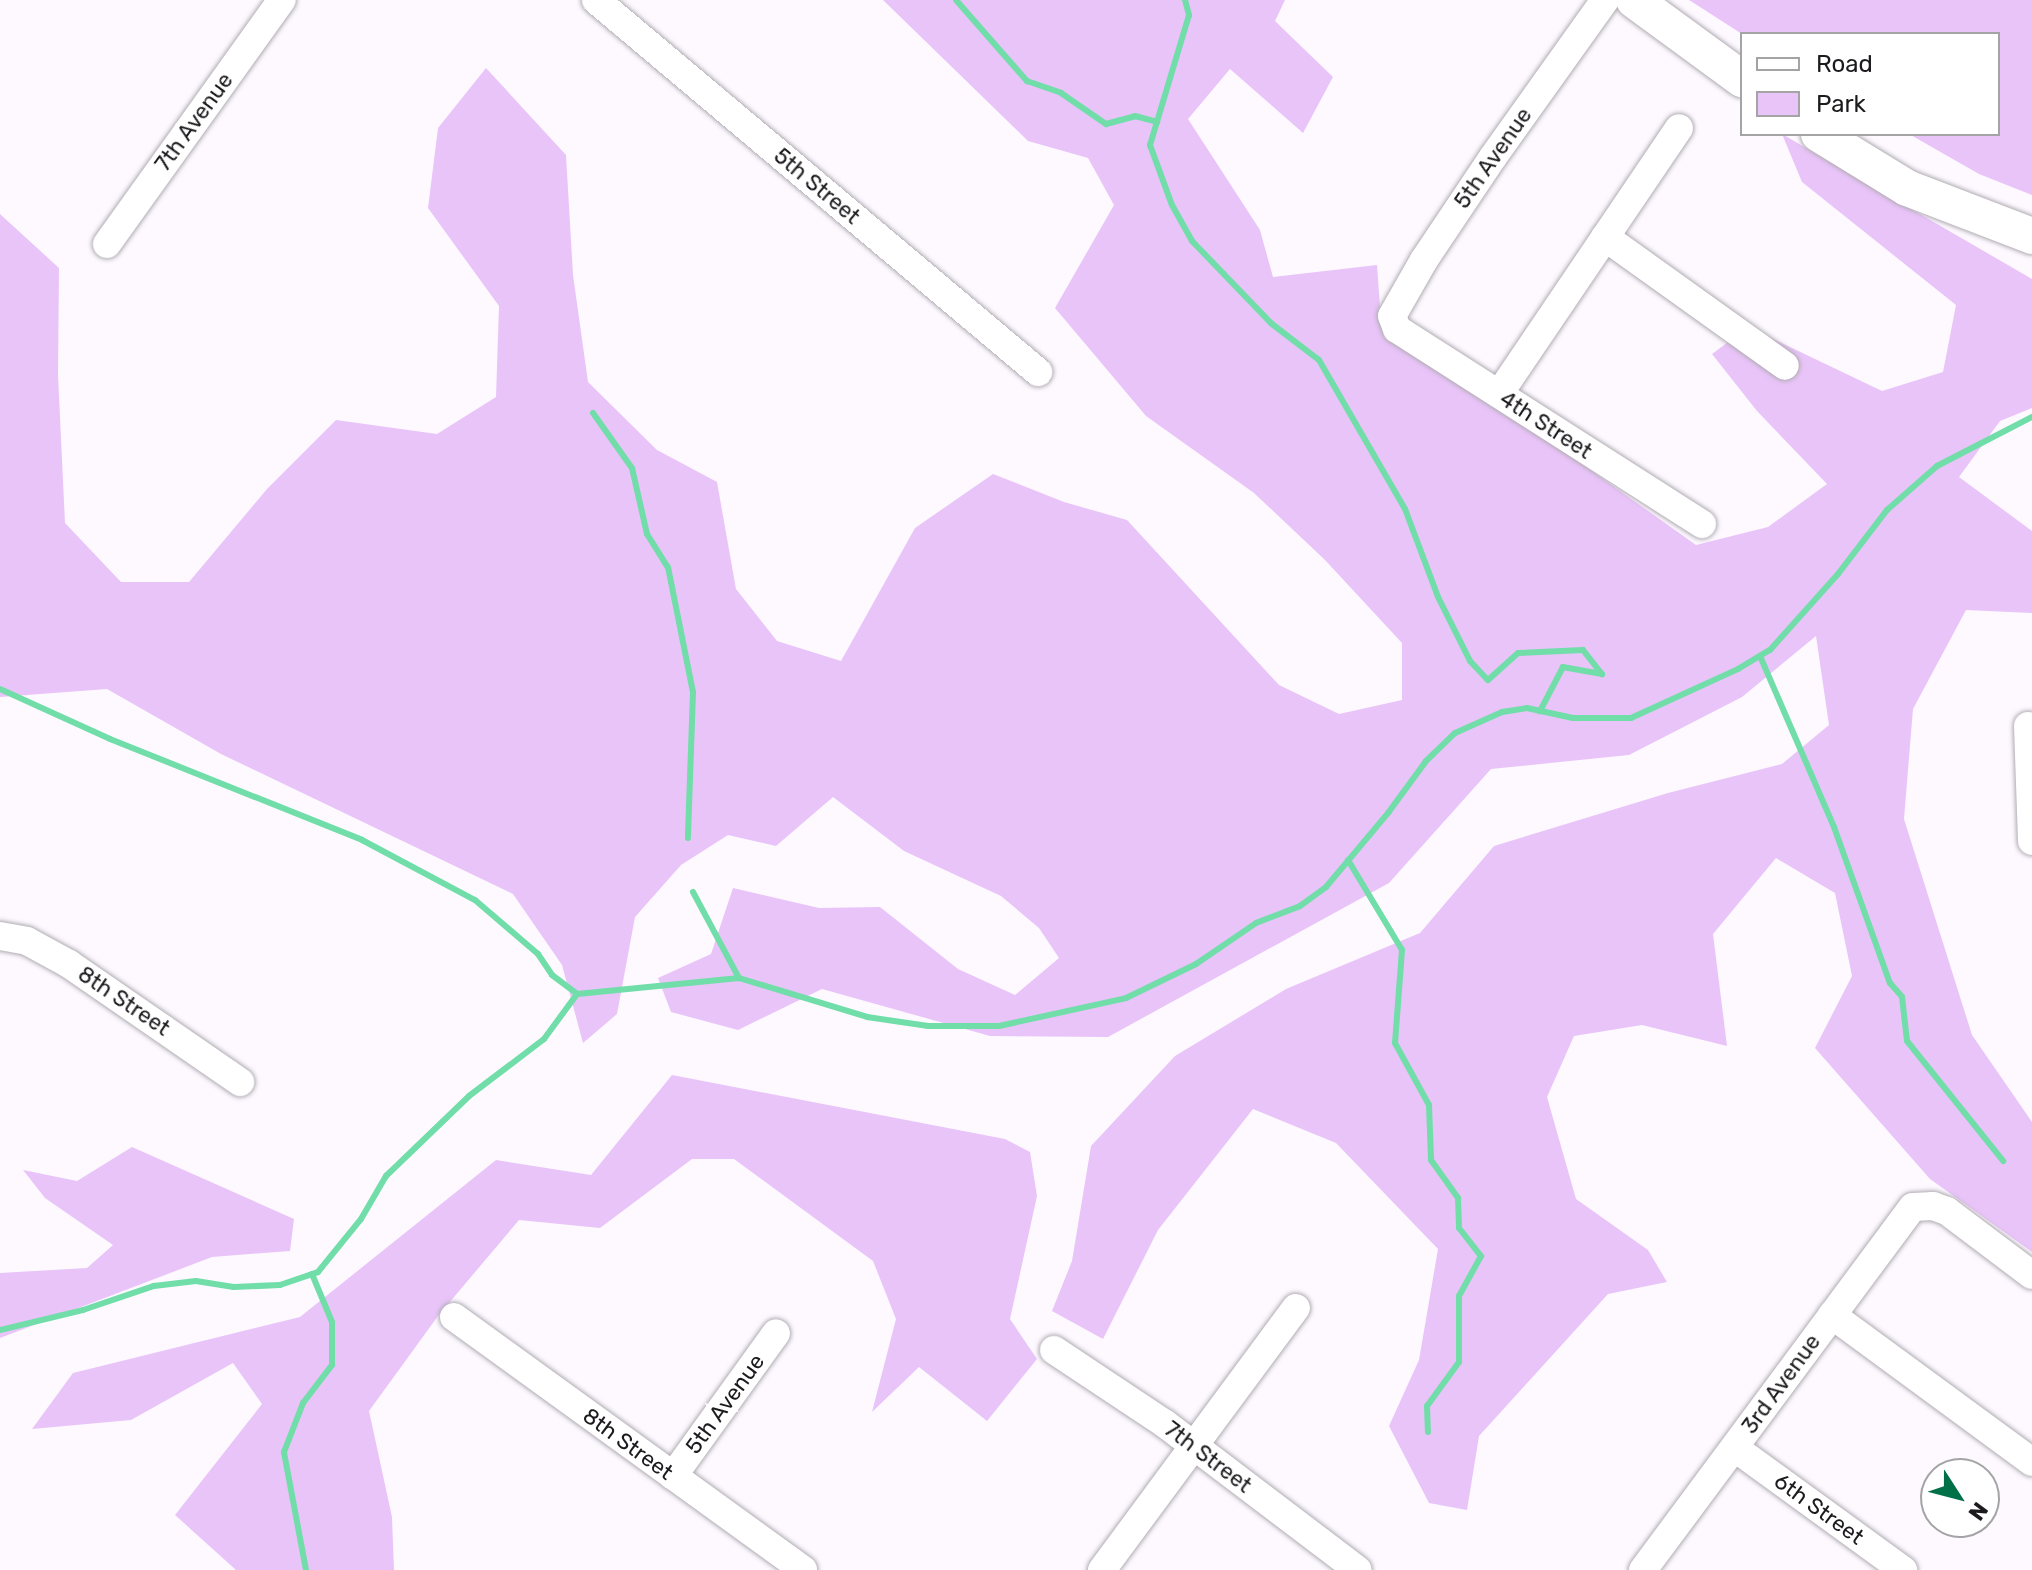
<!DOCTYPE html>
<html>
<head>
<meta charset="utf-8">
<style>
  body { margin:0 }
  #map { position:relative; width:2032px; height:1570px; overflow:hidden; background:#fdf9ff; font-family:Rubik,sans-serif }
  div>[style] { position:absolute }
  .green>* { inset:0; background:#e9c4f9 }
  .stream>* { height:6px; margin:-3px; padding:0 3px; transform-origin:3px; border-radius:3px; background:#71dda9 }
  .roads { filter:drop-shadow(0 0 2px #b1acb3) drop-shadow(0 0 2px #b1acb3) }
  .minor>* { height:28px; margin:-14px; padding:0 14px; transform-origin:14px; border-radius:14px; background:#fff }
  .major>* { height:36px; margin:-18px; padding:0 18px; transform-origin:18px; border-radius:18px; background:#fff }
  span { translate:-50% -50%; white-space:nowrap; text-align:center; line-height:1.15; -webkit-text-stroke:8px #fff; paint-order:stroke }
  .street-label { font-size:22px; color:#1c1a1d }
  .legend { position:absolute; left:1740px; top:32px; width:260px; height:104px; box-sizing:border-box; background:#fff; border:2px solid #a4a3a5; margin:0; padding:10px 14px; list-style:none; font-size:24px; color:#1c1a1d }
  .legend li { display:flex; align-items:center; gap:16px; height:40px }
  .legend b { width:40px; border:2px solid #a4a3a5 }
  .north { position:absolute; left:1920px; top:1458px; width:80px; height:80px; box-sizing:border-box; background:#fff; border:2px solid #a4a3a5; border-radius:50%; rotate:126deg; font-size:22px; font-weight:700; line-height:32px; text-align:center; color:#1c1a1d }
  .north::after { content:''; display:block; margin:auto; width:28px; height:36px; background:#007049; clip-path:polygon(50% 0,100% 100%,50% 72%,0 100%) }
</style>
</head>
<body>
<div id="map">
  <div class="green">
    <i style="clip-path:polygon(883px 0,1285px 0,1275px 21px,1333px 77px,1303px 133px,1230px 69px,1188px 119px,1260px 230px,1273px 277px,1377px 265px,1381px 321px,1696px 545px,1768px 527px,1827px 484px,1757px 411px,1712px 354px,1748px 327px,1882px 391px,1943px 372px,1956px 305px,1802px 182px,1782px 134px,2032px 279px,2032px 408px,2000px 421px,1959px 477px,2032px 531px,2032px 613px,1966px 610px,1913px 709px,1904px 819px,1972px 1035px,2032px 1122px,2032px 1252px,1930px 1179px,1815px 1048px,1852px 976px,1835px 893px,1776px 858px,1713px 934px,1727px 1046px,1642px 1025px,1574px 1036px,1547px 1097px,1576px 1199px,1648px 1250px,1667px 1282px,1608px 1294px,1479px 1436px,1467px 1510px,1429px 1503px,1389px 1426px,1419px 1360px,1438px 1249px,1336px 1143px,1253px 1109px,1158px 1230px,1103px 1339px,1052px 1311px,1072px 1261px,1091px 1146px,1175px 1056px,1286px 989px,1420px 933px,1494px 846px,1668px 793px,1782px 764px,1829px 725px,1816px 636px,1742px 697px,1629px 755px,1491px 769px,1389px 883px,1108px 1037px,990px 1036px,822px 989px,738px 1030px,671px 1012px,658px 978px,711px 954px,733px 888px,819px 908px,880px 907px,958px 969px,1015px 995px,1059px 958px,1039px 928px,1001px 896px,904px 851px,833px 797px,776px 846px,728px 835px,681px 865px,635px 917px,617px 1014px,583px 1043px,562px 965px,513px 894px,221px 754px,107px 689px,0 697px,0 214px,59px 268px,58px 375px,65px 523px,121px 582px,189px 582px,267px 489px,336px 420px,437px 434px,496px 397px,499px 306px,428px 208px,438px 128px,486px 68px,566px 155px,573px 275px,588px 382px,657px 450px,717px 482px,736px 589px,777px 641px,841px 661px,915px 528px,993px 474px,1064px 502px,1127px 520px,1279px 685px,1339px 714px,1402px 700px,1402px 643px,1325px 560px,1254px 493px,1146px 416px,1055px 308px,1114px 205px,1088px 158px,1028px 141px)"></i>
    <i style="clip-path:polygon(1689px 0,2032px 0,2032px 195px,1979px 174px,1909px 134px,1998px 134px,1998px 34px,1742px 34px)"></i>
    <i style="clip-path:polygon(672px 1075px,1005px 1139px,1030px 1152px,1037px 1196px,1010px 1319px,1037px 1359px,987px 1421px,919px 1367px,872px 1412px,896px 1319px,873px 1261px,734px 1159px,692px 1159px,600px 1228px,519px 1220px,438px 1316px,369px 1411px,392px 1517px,394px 1570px,236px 1570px,175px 1515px,262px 1404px,233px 1363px,131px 1420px,32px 1429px,73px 1373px,300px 1317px,496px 1160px,591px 1175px)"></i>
    <i style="clip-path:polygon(132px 1147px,294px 1219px,290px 1251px,212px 1257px,0 1338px,0 1273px,87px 1268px,113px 1245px,45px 1198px,23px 1170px,77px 1181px)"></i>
  </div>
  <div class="stream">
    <i style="left:956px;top:0;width:108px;rotate:48.8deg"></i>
    <i style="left:1027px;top:81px;width:36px;rotate:19deg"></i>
    <i style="left:1061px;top:93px;width:55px;rotate:34.6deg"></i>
    <i style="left:1106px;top:124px;width:30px;rotate:-15deg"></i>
    <i style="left:1135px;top:116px;width:23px;rotate:15deg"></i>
    <i style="left:1185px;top:0;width:16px;rotate:75deg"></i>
    <i style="left:1189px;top:15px;width:136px;rotate:106.7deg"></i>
    <i style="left:1150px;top:145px;width:64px;rotate:69.9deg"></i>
    <i style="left:1172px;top:205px;width:41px;rotate:60.9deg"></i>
    <i style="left:1192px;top:241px;width:115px;rotate:46.1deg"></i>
    <i style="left:1272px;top:324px;width:59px;rotate:37.5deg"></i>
    <i style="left:1319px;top:360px;width:172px;rotate:60deg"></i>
    <i style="left:1405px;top:509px;width:94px;rotate:69.4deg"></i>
    <i style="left:1438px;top:597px;width:72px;rotate:63.4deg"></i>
    <i style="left:1470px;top:661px;width:26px;rotate:47deg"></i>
    <i style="left:1488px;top:680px;width:40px;rotate:-42deg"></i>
    <i style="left:1518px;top:653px;width:65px;rotate:-2.6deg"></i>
    <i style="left:1583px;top:650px;width:31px;rotate:52deg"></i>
    <i style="left:1602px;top:674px;width:40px;rotate:-170deg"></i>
    <i style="left:1563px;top:667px;width:50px;rotate:117.6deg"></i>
    <i style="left:593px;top:413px;width:67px;rotate:54.7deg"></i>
    <i style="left:632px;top:468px;width:68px;rotate:77.2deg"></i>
    <i style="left:647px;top:534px;width:39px;rotate:58deg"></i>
    <i style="left:668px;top:567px;width:127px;rotate:78.7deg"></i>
    <i style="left:693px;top:692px;width:146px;rotate:92deg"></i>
    <i style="left:1760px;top:656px;width:186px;rotate:66.6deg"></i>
    <i style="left:1834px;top:827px;width:166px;rotate:70.3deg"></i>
    <i style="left:1890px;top:983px;width:18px;rotate:49deg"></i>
    <i style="left:1902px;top:997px;width:44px;rotate:83.5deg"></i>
    <i style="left:1907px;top:1041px;width:154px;rotate:51.3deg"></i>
    <i style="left:0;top:689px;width:121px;rotate:24.4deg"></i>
    <i style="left:110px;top:739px;width:271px;rotate:21.8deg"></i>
    <i style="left:362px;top:840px;width:128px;rotate:28deg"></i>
    <i style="left:475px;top:900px;width:83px;rotate:40.6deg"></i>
    <i style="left:538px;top:954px;width:25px;rotate:56deg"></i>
    <i style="left:552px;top:975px;width:31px;rotate:37deg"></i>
    <i style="left:577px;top:994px;width:163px;rotate:-5.6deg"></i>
    <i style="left:739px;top:978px;width:134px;rotate:16.9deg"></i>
    <i style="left:867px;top:1017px;width:62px;rotate:8.4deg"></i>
    <i style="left:928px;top:1026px;width:71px"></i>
    <i style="left:999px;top:1026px;width:130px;rotate:-12.4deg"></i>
    <i style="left:1126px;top:998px;width:78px;rotate:-25.9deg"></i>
    <i style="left:1196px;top:964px;width:73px;rotate:-34.3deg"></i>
    <i style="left:1256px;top:923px;width:47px;rotate:-21.1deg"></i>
    <i style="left:1300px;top:906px;width:32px;rotate:-36deg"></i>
    <i style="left:1326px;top:887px;width:97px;rotate:-50deg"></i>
    <i style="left:1388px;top:813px;width:64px;rotate:-53.8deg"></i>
    <i style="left:1426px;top:761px;width:40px;rotate:-44deg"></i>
    <i style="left:1455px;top:733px;width:51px;rotate:-24.1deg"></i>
    <i style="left:1502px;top:712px;width:25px;rotate:-9deg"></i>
    <i style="left:1527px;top:708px;width:47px;rotate:12.3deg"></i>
    <i style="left:1573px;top:718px;width:58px"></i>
    <i style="left:1631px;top:718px;width:118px;rotate:-24.6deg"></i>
    <i style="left:1738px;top:669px;width:37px;rotate:-31deg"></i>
    <i style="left:1770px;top:650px;width:102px;rotate:-48.2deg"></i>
    <i style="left:1838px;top:574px;width:81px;rotate:-52.6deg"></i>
    <i style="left:1887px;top:510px;width:67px;rotate:-41.3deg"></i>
    <i style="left:1937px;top:466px;width:107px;rotate:-27.3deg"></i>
    <i style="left:1348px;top:860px;width:105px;rotate:59deg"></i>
    <i style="left:1402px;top:950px;width:93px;rotate:94.3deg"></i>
    <i style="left:1395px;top:1043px;width:71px;rotate:61.3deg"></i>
    <i style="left:1429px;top:1105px;width:55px;rotate:87.9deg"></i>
    <i style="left:1431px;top:1160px;width:47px;rotate:54.6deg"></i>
    <i style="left:1458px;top:1198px;width:30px;rotate:88deg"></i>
    <i style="left:1459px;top:1228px;width:36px;rotate:52deg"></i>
    <i style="left:1481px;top:1256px;width:46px;rotate:118.8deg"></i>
    <i style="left:1459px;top:1296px;width:66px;rotate:90deg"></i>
    <i style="left:1459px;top:1362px;width:54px;rotate:126deg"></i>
    <i style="left:1427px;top:1406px;width:26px;rotate:88deg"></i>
    <i style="left:693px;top:892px;width:98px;rotate:61.9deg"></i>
    <i style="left:0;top:1330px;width:85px;rotate:-13.5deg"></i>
    <i style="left:83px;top:1310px;width:75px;rotate:-18.7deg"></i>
    <i style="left:154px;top:1286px;width:42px;rotate:-6.8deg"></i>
    <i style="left:196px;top:1281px;width:38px;rotate:9deg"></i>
    <i style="left:234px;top:1287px;width:46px;rotate:-2.5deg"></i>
    <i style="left:280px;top:1285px;width:40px;rotate:-18.9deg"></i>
    <i style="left:318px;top:1272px;width:68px;rotate:-50.9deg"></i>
    <i style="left:361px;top:1219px;width:50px;rotate:-59.8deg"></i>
    <i style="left:386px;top:1176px;width:115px;rotate:-43.9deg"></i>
    <i style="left:469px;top:1096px;width:94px;rotate:-37.2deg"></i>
    <i style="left:544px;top:1039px;width:56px;rotate:-53.7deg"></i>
    <i style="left:306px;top:1570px;width:120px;rotate:-100.6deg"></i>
    <i style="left:284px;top:1452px;width:53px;rotate:-68.8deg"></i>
    <i style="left:303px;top:1403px;width:48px;rotate:-52.7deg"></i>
    <i style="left:332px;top:1365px;width:43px;rotate:-90deg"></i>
    <i style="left:332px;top:1322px;width:52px;rotate:-112.6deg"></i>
  </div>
  <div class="roads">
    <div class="minor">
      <i style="left:596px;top:0;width:578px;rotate:40.08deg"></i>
      <i style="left:1605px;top:0;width:193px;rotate:125.5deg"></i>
      <i style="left:1493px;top:157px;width:124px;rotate:123.8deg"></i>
      <i style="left:1424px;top:260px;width:64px;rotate:119.7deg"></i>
      <i style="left:1392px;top:316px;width:14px;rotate:69deg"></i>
      <i style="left:1397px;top:329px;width:362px;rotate:32.6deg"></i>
      <i style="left:1605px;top:237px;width:221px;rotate:35.6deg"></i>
      <i style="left:107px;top:244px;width:300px;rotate:-54.4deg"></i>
      <i style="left:1499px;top:394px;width:321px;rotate:-55.9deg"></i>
      <i style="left:2028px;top:726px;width:115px;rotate:88deg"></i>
      <i style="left:0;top:936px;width:27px;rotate:10deg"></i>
      <i style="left:27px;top:941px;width:48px;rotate:28.7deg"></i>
      <i style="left:69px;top:964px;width:208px;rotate:34.6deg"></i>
      <i style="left:1832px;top:1315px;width:248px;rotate:36.3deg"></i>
      <i style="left:454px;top:1317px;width:431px;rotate:35.9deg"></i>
      <i style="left:1054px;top:1350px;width:132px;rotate:33.6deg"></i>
      <i style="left:1164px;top:1423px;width:243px;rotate:37.2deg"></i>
      <i style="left:1735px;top:1448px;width:208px;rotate:36deg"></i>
      <i style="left:673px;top:1476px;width:176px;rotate:-54.2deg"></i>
      <i style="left:1102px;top:1570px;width:326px;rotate:-53.5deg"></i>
      <i style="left:1643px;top:1570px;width:452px;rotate:-53.4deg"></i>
      <i style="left:1913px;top:1207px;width:20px;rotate:-3deg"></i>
      <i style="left:1933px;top:1206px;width:15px;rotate:20deg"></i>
      <i style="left:1947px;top:1211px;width:106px;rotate:37deg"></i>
    </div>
    <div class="major">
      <i style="left:1634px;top:0;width:134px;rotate:36.2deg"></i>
      <i style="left:1819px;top:134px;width:103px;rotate:31.5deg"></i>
      <i style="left:1907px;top:188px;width:134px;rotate:21deg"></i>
    </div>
  </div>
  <div class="street-label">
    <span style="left:194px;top:122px;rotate:-54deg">7th Avenue</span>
    <span style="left:1493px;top:158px;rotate:-55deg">5th Avenue</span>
    <span style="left:817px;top:186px;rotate:40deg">5th Street</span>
    <span style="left:1546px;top:425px;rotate:33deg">4th Street</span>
    <span style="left:124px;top:1001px;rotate:34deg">8th Street</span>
    <span style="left:1781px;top:1384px;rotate:-54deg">3rd Avenue</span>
    <span style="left:725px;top:1404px;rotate:-54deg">5th Avenue</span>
    <span style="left:628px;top:1444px;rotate:36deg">8th Street</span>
    <span style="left:1208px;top:1457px;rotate:37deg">7th Street</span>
    <span style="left:1819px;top:1509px;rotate:36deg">6th Street</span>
  </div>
  <ul class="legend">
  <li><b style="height:10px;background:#fff"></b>Road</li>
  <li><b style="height:22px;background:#e9c4f9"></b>Park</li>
  </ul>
  <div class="north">N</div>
</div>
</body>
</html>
